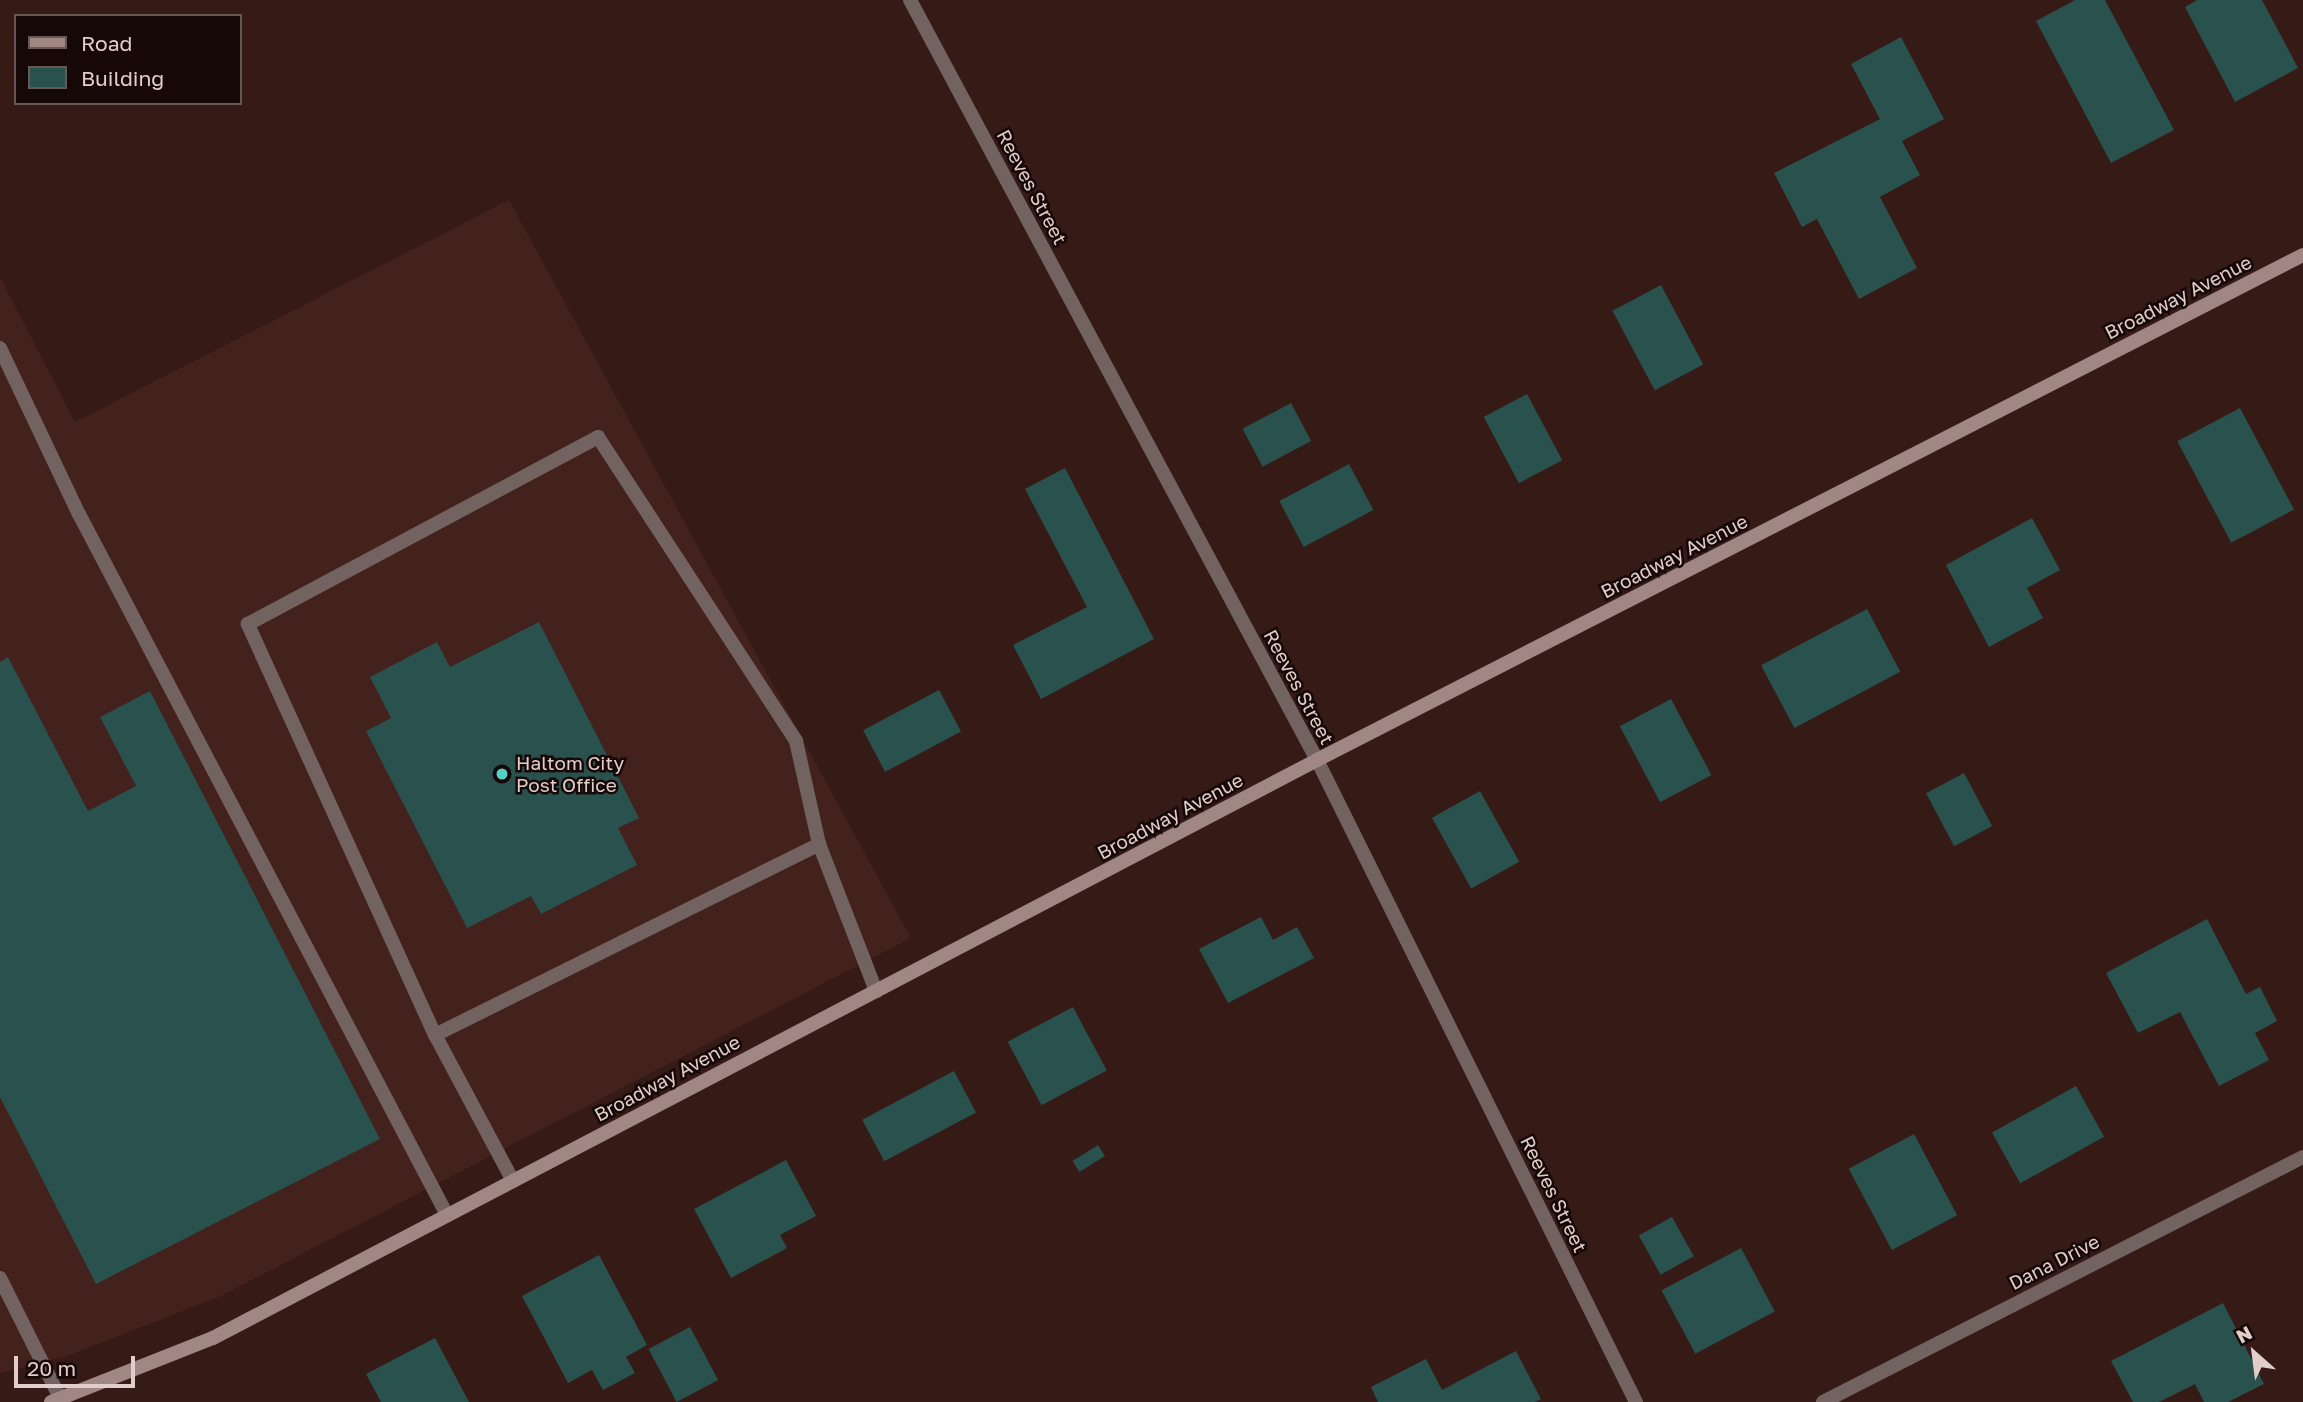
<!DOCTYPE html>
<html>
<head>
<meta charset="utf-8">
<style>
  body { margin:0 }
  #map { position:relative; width:2303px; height:1402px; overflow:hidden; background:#361a16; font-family:"Golos Text",sans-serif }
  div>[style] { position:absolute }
  .built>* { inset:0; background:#43211c }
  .building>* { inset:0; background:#29514e; transform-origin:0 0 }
  .service>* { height:14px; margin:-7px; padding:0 7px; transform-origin:7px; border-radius:7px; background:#726360 }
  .minor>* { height:14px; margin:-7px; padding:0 7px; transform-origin:7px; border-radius:7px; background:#726360 }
  .secondary>* { height:14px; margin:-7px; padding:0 7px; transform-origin:7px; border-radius:7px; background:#a08783 }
  .dots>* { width:19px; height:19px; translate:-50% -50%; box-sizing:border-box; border:4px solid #150807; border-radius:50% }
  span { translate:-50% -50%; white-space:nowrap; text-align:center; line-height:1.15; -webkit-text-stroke:5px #150807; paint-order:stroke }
  .street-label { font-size:19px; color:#e1cdc9 }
  .poi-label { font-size:19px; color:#e1cdc9 }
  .left { translate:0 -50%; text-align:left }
  .legend { position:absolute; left:14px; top:14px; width:228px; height:91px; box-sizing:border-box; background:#150807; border:2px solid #675755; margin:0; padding:9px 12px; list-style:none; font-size:21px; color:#e1cdc9 }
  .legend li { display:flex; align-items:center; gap:14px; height:35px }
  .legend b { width:35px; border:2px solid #675755 }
  .north { position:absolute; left:2219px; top:1318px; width:70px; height:70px; -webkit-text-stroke:5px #150807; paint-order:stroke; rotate:332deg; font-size:19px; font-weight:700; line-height:28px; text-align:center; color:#e1cdc9 }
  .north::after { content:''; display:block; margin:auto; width:24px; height:32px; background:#e1cdc9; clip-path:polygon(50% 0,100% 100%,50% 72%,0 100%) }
  .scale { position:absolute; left:14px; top:1356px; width:121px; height:32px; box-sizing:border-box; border:4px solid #e1cdc9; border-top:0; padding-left:9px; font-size:21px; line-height:24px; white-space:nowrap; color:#e1cdc9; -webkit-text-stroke:5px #150807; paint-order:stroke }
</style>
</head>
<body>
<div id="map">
  <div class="built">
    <i style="clip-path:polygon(509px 200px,911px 938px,221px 1296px,67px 1356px,0 1373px,0 277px,75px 422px)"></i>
  </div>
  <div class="building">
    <i style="clip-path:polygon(2075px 0,2105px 0,2174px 130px,2111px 163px,2036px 21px)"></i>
    <i style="clip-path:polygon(2197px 0,2262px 0,2298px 68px,2235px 102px,2185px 7px)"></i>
    <i style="clip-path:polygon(1901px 37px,1944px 119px,1902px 141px,1920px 175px,1880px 197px,1917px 268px,1859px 299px,1817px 219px,1802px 227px,1774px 173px,1880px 119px,1851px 64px)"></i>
    <i style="left:1661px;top:285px;width:90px;height:55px;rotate:62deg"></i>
    <i style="left:1527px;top:394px;width:75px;height:49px;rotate:62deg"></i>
    <i style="left:1291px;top:403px;width:43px;height:55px;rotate:62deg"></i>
    <i style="left:2240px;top:408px;width:115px;height:71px;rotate:62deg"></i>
    <i style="left:1349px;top:464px;width:52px;height:79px;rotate:62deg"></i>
    <i style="clip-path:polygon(1065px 468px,1154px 639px,1041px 699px,1013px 645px,1087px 607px,1025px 489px)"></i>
    <i style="clip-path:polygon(2032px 518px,2060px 570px,2027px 588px,2043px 618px,1989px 647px,1946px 565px)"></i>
    <i style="left:1867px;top:609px;width:71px;height:120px;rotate:62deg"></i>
    <i style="clip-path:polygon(539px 622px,639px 818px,618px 828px,637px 865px,541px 914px,531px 896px,467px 928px,366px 731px,391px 718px,370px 677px,437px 642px,450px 667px)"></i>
    <i style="clip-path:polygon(8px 657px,88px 811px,136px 786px,100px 717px,150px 691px,380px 1139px,96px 1284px,0 1097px,0 662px)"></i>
    <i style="left:939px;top:690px;width:47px;height:86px;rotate:62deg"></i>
    <i style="left:1671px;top:699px;width:86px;height:58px;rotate:62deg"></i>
    <i style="left:1964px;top:773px;width:60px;height:43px;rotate:62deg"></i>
    <i style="left:1480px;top:791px;width:81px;height:55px;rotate:61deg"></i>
    <i style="clip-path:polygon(1261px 917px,1273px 940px,1297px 927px,1314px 958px,1228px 1003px,1199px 949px)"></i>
    <i style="clip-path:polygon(2207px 919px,2246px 994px,2260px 987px,2277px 1021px,2255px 1033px,2269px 1060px,2219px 1086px,2180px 1012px,2138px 1033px,2106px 973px)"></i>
    <i style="left:1073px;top:1007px;width:72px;height:74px;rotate:62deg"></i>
    <i style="left:954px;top:1071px;width:47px;height:104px;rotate:62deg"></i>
    <i style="left:2076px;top:1086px;width:58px;height:96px;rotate:61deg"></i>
    <i style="left:1914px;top:1134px;width:92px;height:74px;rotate:62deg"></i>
    <i style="left:1098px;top:1145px;width:13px;height:30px;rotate:58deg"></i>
    <i style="clip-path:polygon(786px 1160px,816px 1216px,780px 1235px,787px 1248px,731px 1278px,694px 1209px)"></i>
    <i style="left:1672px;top:1217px;width:45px;height:38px;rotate:61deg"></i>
    <i style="left:1741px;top:1248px;width:72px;height:90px;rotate:62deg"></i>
    <i style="clip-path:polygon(599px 1255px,647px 1345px,626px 1357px,635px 1373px,603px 1390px,592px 1370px,568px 1383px,522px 1296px)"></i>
    <i style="clip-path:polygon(2223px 1303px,2264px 1384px,2228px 1402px,2204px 1402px,2195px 1384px,2159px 1402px,2133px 1402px,2111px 1361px)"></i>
    <i style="left:690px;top:1327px;width:60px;height:47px;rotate:62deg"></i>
    <i style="clip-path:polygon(435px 1338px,469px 1402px,381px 1402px,366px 1374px)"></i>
    <i style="clip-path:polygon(1516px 1351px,1541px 1399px,1535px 1402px,1378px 1402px,1371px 1387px,1426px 1359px,1442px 1390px)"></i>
  </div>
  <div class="service">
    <i style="left:0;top:348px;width:184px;rotate:64.6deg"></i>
    <i style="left:79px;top:514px;width:792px;rotate:62.3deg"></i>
    <i style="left:435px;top:1035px;width:429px;rotate:-26.4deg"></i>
    <i style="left:513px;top:1181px;width:166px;rotate:-118.1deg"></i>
    <i style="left:435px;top:1035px;width:452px;rotate:-114.5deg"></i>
    <i style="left:248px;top:624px;width:397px;rotate:-28.1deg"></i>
    <i style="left:598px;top:437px;width:363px;rotate:56.9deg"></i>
    <i style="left:796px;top:741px;width:106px;rotate:77.4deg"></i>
    <i style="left:819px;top:844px;width:158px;rotate:68.8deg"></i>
    <i style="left:0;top:1278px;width:139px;rotate:63.4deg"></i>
  </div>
  <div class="minor">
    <i style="left:910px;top:0;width:862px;rotate:61.83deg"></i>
    <i style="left:1317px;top:760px;width:717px;rotate:63.58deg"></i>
    <i style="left:1823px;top:1402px;width:539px;rotate:-27.04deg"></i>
  </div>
  <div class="secondary">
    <i style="left:51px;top:1402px;width:174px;rotate:-21.6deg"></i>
    <i style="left:213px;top:1338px;width:1246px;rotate:-27.63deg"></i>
    <i style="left:1317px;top:760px;width:1108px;rotate:-27.12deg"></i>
  </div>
  <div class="dots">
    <i style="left:502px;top:774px;background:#55cec5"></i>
  </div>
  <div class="street-label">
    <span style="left:1032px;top:187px;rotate:62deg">Reeves Street</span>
    <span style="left:2178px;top:297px;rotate:-27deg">Broadway Avenue</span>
    <span style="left:1674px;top:556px;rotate:-27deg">Broadway Avenue</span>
    <span style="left:1299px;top:687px;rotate:62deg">Reeves Street</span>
    <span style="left:1170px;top:816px;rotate:-28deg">Broadway Avenue</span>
    <span style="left:667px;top:1078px;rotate:-28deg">Broadway Avenue</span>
    <span style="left:1554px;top:1194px;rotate:64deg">Reeves Street</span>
    <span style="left:2054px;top:1262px;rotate:-27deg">Dana Drive</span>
  </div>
  <div class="poi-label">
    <span class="left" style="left:516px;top:774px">Haltom City<br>Post Office</span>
  </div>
  <ul class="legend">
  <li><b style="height:9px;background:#a08783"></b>Road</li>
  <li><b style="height:19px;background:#29514e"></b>Building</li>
  </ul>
  <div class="north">N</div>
  <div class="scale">20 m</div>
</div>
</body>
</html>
